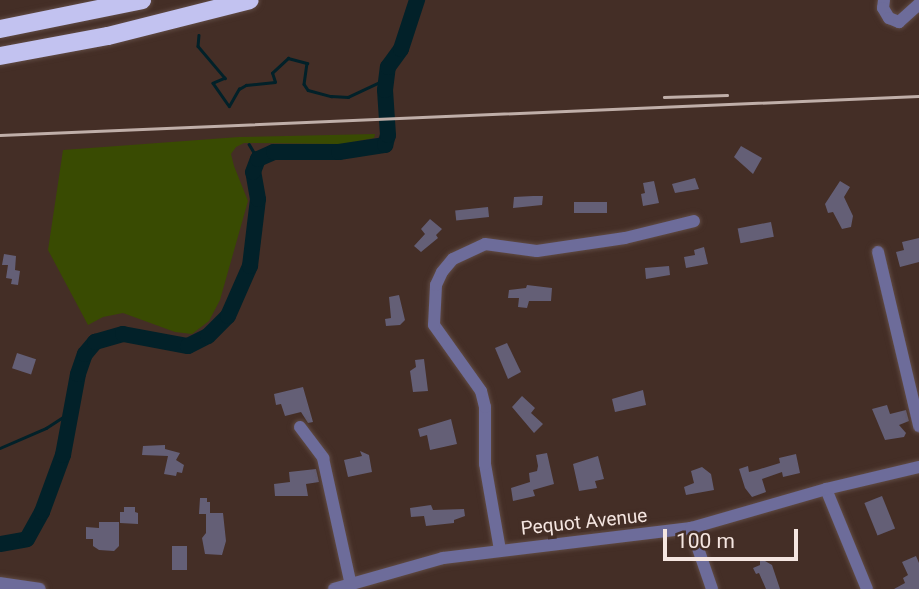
<!DOCTYPE html>
<html>
<head>
<meta charset="utf-8">
<style>
  body { margin:0 }
  #map { position:relative; width:919px; height:589px; overflow:hidden; background:#442e26; font-family:Roboto,sans-serif }
  div>[style] { position:absolute }
  .green>* { inset:0; background:#394b02 }
  .stream>* { height:2.5px; margin:-1.25px; padding:0 1.25px; transform-origin:1.25px; border-radius:1.25px; background:#022129 }
  .river>* { height:16px; margin:-8px; padding:0 8px; transform-origin:8px; border-radius:8px; background:#022129 }
  .building>* { inset:0; background:#645f76; transform-origin:0 0 }
  .roads { filter:drop-shadow(0 0 2px #604b44) drop-shadow(0 0 2px #604b44) }
  .minor>* { height:12px; margin:-6px; padding:0 6px; transform-origin:6px; border-radius:6px; background:#6d6c9a }
  .highway>* { height:18px; margin:-9px; padding:0 9px; transform-origin:9px; border-radius:9px; background:#c2c2f0 }
  .rail>* { height:2.5px; margin:-1.25px; padding:0 1.25px; transform-origin:1.25px; border-radius:1.25px; background:#c0afa9 }
  span { translate:-50% -50%; white-space:nowrap; text-align:center; line-height:1.15; -webkit-text-stroke:7px #442e26; paint-order:stroke }
  .street-label { font-size:19px; color:#f5e6e1 }
  .scale { position:absolute; left:663px; top:529px; width:135px; height:32px; box-sizing:border-box; border:4px solid #f5e6e1; border-top:0; padding-left:9px; font-size:21px; line-height:24px; white-space:nowrap; color:#f5e6e1; -webkit-text-stroke:5px #442e26; paint-order:stroke }
</style>
</head>
<body>
<div id="map">
  <div class="green">
    <i style="clip-path:polygon(375px 134px,374px 138px,341px 144px,244px 143px,236px 147px,231px 154px,234px 166px,248px 201px,220px 300px,209px 321px,192px 334px,175px 332px,123px 313px,103px 317px,88px 325px,48px 250px,63px 150px,239px 137px)"></i>
  </div>
  <div class="stream">
    <i style="left:199px;top:35px;width:11px;rotate:95deg"></i>
    <i style="left:198px;top:46px;width:42px;rotate:49.8deg"></i>
    <i style="left:225px;top:78px;width:13px;rotate:157deg"></i>
    <i style="left:213px;top:83px;width:28px;rotate:55deg"></i>
    <i style="left:229px;top:106px;width:20px;rotate:-60deg"></i>
    <i style="left:239px;top:89px;width:8px;rotate:-30deg"></i>
    <i style="left:246px;top:85px;width:29px;rotate:-6deg"></i>
    <i style="left:275px;top:82px;width:9px;rotate:-108deg"></i>
    <i style="left:272px;top:73px;width:22px;rotate:-43deg"></i>
    <i style="left:288px;top:58px;width:20px;rotate:15deg"></i>
    <i style="left:307px;top:63px;width:21px;rotate:98deg"></i>
    <i style="left:304px;top:84px;width:7px;rotate:56deg"></i>
    <i style="left:308px;top:90px;width:24px;rotate:15deg"></i>
    <i style="left:331px;top:96px;width:17px;rotate:3deg"></i>
    <i style="left:348px;top:97px;width:42px;rotate:-25.3deg"></i>
    <i style="left:249px;top:144px;width:17px;rotate:59deg"></i>
    <i style="left:0;top:448px;width:50px;rotate:-23.5deg"></i>
    <i style="left:46px;top:428px;width:27px;rotate:-33deg"></i>
  </div>
  <div class="river">
    <i style="left:0;top:544px;width:27px;rotate:-10deg"></i>
    <i style="left:27px;top:539px;width:31px;rotate:-61deg"></i>
    <i style="left:42px;top:512px;width:61px;rotate:-69.8deg"></i>
    <i style="left:63px;top:455px;width:82px;rotate:-79.5deg"></i>
    <i style="left:78px;top:374px;width:21px;rotate:-71deg"></i>
    <i style="left:85px;top:354px;width:16px;rotate:-50deg"></i>
    <i style="left:95px;top:342px;width:29px;rotate:-16deg"></i>
    <i style="left:123px;top:334px;width:66px;rotate:10.5deg"></i>
    <i style="left:188px;top:346px;width:22px;rotate:-27deg"></i>
    <i style="left:208px;top:336px;width:28px;rotate:-45deg"></i>
    <i style="left:228px;top:316px;width:55px;rotate:-66.3deg"></i>
    <i style="left:250px;top:266px;width:67px;rotate:-83.2deg"></i>
    <i style="left:258px;top:199px;width:27px;rotate:-100deg"></i>
    <i style="left:253px;top:172px;width:14px;rotate:-69deg"></i>
    <i style="left:258px;top:159px;width:17px;rotate:-24deg"></i>
    <i style="left:274px;top:152px;width:65px"></i>
    <i style="left:339px;top:152px;width:47px;rotate:-8.7deg"></i>
    <i style="left:385px;top:145px;width:10px;rotate:-73deg"></i>
    <i style="left:388px;top:135px;width:45px;rotate:-93.8deg"></i>
    <i style="left:385px;top:90px;width:23px;rotate:-83deg"></i>
    <i style="left:388px;top:67px;width:22px;rotate:-54deg"></i>
    <i style="left:401px;top:49px;width:52px;rotate:-71.9deg"></i>
  </div>
  <div class="building">
    <i style="clip-path:polygon(741px 146px,762px 158px,753px 174px,734px 157px)"></i>
    <i style="clip-path:polygon(695px 178px,699px 189px,675px 193px,672px 184px)"></i>
    <i style="clip-path:polygon(654px 181px,659px 203px,643px 206px,641px 194px,645px 193px,643px 183px)"></i>
    <i style="clip-path:polygon(840px 181px,850px 187px,844px 197px,853px 216px,851px 227px,842px 229px,833px 212px,828px 213px,825px 204px)"></i>
    <i style="clip-path:polygon(533px 196px,543px 196px,542px 205px,513px 208px,514px 197px)"></i>
    <i style="left:607px;top:202px;width:11px;height:33px;rotate:90deg"></i>
    <i style="left:488px;top:207px;width:10px;height:33px;rotate:84deg"></i>
    <i style="clip-path:polygon(430px 219px,442px 229px,436px 235px,438px 238px,421px 252px,414px 246px,425px 234px,421px 229px)"></i>
    <i style="left:771px;top:222px;width:15px;height:34px;rotate:79deg"></i>
    <i style="clip-path:polygon(919px 238px,919px 262px,900px 267px,896px 252px,904px 250px,902px 242px)"></i>
    <i style="clip-path:polygon(704px 247px,708px 264px,686px 268px,684px 257px,695px 255px,694px 250px)"></i>
    <i style="clip-path:polygon(4px 254px,16px 256px,15px 270px,20px 271px,18px 285px,11px 284px,12px 279px,6px 278px,8px 265px,2px 265px)"></i>
    <i style="clip-path:polygon(669px 266px,670px 275px,646px 279px,645px 268px)"></i>
    <i style="clip-path:polygon(527px 285px,552px 288px,551px 301px,529px 301px,527px 308px,518px 307px,519px 298px,508px 298px,509px 290px,526px 288px)"></i>
    <i style="clip-path:polygon(399px 295px,405px 320px,400px 325px,386px 326px,385px 319px,391px 318px,389px 297px)"></i>
    <i style="clip-path:polygon(507px 343px,521px 372px,508px 379px,495px 348px)"></i>
    <i style="left:17px;top:353px;width:20px;height:16px;rotate:18deg"></i>
    <i style="clip-path:polygon(424px 359px,428px 391px,413px 392px,410px 371px,416px 367px,415px 360px)"></i>
    <i style="clip-path:polygon(303px 387px,313px 422px,308px 423px,301px 412px,285px 416px,281px 404px,276px 405px,274px 394px)"></i>
    <i style="clip-path:polygon(643px 390px,646px 405px,615px 412px,612px 399px)"></i>
    <i style="clip-path:polygon(522px 396px,535px 408px,531px 413px,543px 424px,534px 433px,512px 407px)"></i>
    <i style="clip-path:polygon(887px 405px,890px 414px,906px 410px,909px 421px,899px 425px,906px 433px,904px 437px,885px 440px,872px 409px)"></i>
    <i style="clip-path:polygon(451px 419px,457px 444px,430px 450px,427px 435px,420px 437px,418px 429px)"></i>
    <i style="clip-path:polygon(165px 445px,165px 449px,180px 453px,176px 460px,184px 465px,182px 473px,177px 472px,176px 476px,164px 474px,168px 456px,142px 455px,143px 446px)"></i>
    <i style="clip-path:polygon(360px 451px,369px 455px,372px 472px,348px 477px,344px 460px,362px 456px)"></i>
    <i style="clip-path:polygon(547px 453px,554px 484px,533px 490px,535px 496px,513px 501px,511px 488px,530px 482px,529px 473px,537px 471px,538px 466px,536px 455px)"></i>
    <i style="clip-path:polygon(796px 454px,800px 473px,783px 477px,782px 472px,762px 479px,766px 492px,752px 497px,745px 488px,739px 469px,748px 466px,749px 472px,757px 470px,780px 463px,779px 458px)"></i>
    <i style="clip-path:polygon(598px 456px,604px 479px,595px 481px,597px 488px,579px 491px,573px 464px)"></i>
    <i style="clip-path:polygon(702px 467px,711px 474px,714px 490px,686px 495px,684px 487px,694px 483px,691px 471px)"></i>
    <i style="clip-path:polygon(316px 469px,319px 482px,306px 484px,308px 496px,275px 496px,274px 484px,290px 482px,289px 472px)"></i>
    <i style="left:882px;top:496px;width:35px;height:19px;rotate:68deg"></i>
    <i style="clip-path:polygon(200px 498px,207px 498px,207px 502px,210px 502px,210px 513px,223px 513px,226px 541px,222px 555px,205px 554px,202px 538px,206px 533px,206px 514px,199px 514px)"></i>
    <i style="clip-path:polygon(431px 505px,433px 510px,464px 509px,465px 516px,454px 520px,454px 523px,426px 526px,424px 516px,411px 517px,410px 508px)"></i>
    <i style="clip-path:polygon(124px 507px,135px 507px,135px 512px,138px 513px,138px 524px,120px 523px,120px 512px,124px 512px)"></i>
    <i style="clip-path:polygon(99px 522px,119px 522px,119px 546px,114px 551px,99px 550px,93px 546px,93px 539px,86px 539px,86px 527px,99px 528px)"></i>
    <i style="left:172px;top:546px;width:15px;height:24px"></i>
    <i style="clip-path:polygon(916px 556px,919px 563px,919px 589px,894px 589px,905px 583px,903px 578px,908px 575px,902px 562px)"></i>
    <i style="clip-path:polygon(760px 558px,772px 565px,780px 589px,766px 589px,759px 573px,756px 574px,753px 568px,760px 565px)"></i>
  </div>
  <div class="roads">
    <div class="minor">
      <i style="left:884px;top:0;width:8px;rotate:97deg"></i>
      <i style="left:883px;top:8px;width:12px;rotate:59deg"></i>
      <i style="left:889px;top:18px;width:11px;rotate:22deg"></i>
      <i style="left:899px;top:22px;width:27px;rotate:-42deg"></i>
      <i style="left:878px;top:252px;width:179px;rotate:76.7deg"></i>
      <i style="left:300px;top:427px;width:39px;rotate:53deg"></i>
      <i style="left:323px;top:458px;width:130px;rotate:77.6deg"></i>
      <i style="left:826px;top:489px;width:108px;rotate:67.7deg"></i>
      <i style="left:691px;top:528px;width:65px;rotate:71deg"></i>
      <i style="left:500px;top:550px;width:87px;rotate:-99.9deg"></i>
      <i style="left:485px;top:464px;width:57px;rotate:-90deg"></i>
      <i style="left:485px;top:407px;width:16px;rotate:-104deg"></i>
      <i style="left:481px;top:391px;width:81px;rotate:-125.5deg"></i>
      <i style="left:434px;top:325px;width:40px;rotate:-87.1deg"></i>
      <i style="left:436px;top:285px;width:14px;rotate:-65deg"></i>
      <i style="left:442px;top:272px;width:17px;rotate:-50deg"></i>
      <i style="left:453px;top:259px;width:35px;rotate:-25deg"></i>
      <i style="left:485px;top:244px;width:52px;rotate:7.7deg"></i>
      <i style="left:537px;top:251px;width:89px;rotate:-8.4deg"></i>
      <i style="left:625px;top:238px;width:71px;rotate:-13.8deg"></i>
      <i style="left:0;top:583px;width:40px;rotate:8.5deg"></i>
      <i style="left:334px;top:589px;width:113px;rotate:-15.9deg"></i>
      <i style="left:443px;top:558px;width:250px;rotate:-6.9deg"></i>
      <i style="left:691px;top:528px;width:141px;rotate:-16.1deg"></i>
      <i style="left:826px;top:489px;width:96px;rotate:-13.3deg"></i>
    </div>
    <div class="highway">
      <i style="left:0;top:29px;width:145px;rotate:-11.5deg"></i>
      <i style="left:0;top:56px;width:110px;rotate:-10.5deg"></i>
      <i style="left:108px;top:36px;width:146px;rotate:-14.2deg"></i>
    </div>
  </div>
  <div class="rail">
    <i style="left:664px;top:97px;width:63px;rotate:-1.8deg"></i>
    <i style="left:0;top:135px;width:920px;rotate:-2.43deg"></i>
  </div>
  <div class="street-label">
    <span style="left:584px;top:522px;rotate:-6deg">Pequot Avenue</span>
  </div>
  <div class="scale">100 m</div>
</div>
</body>
</html>
